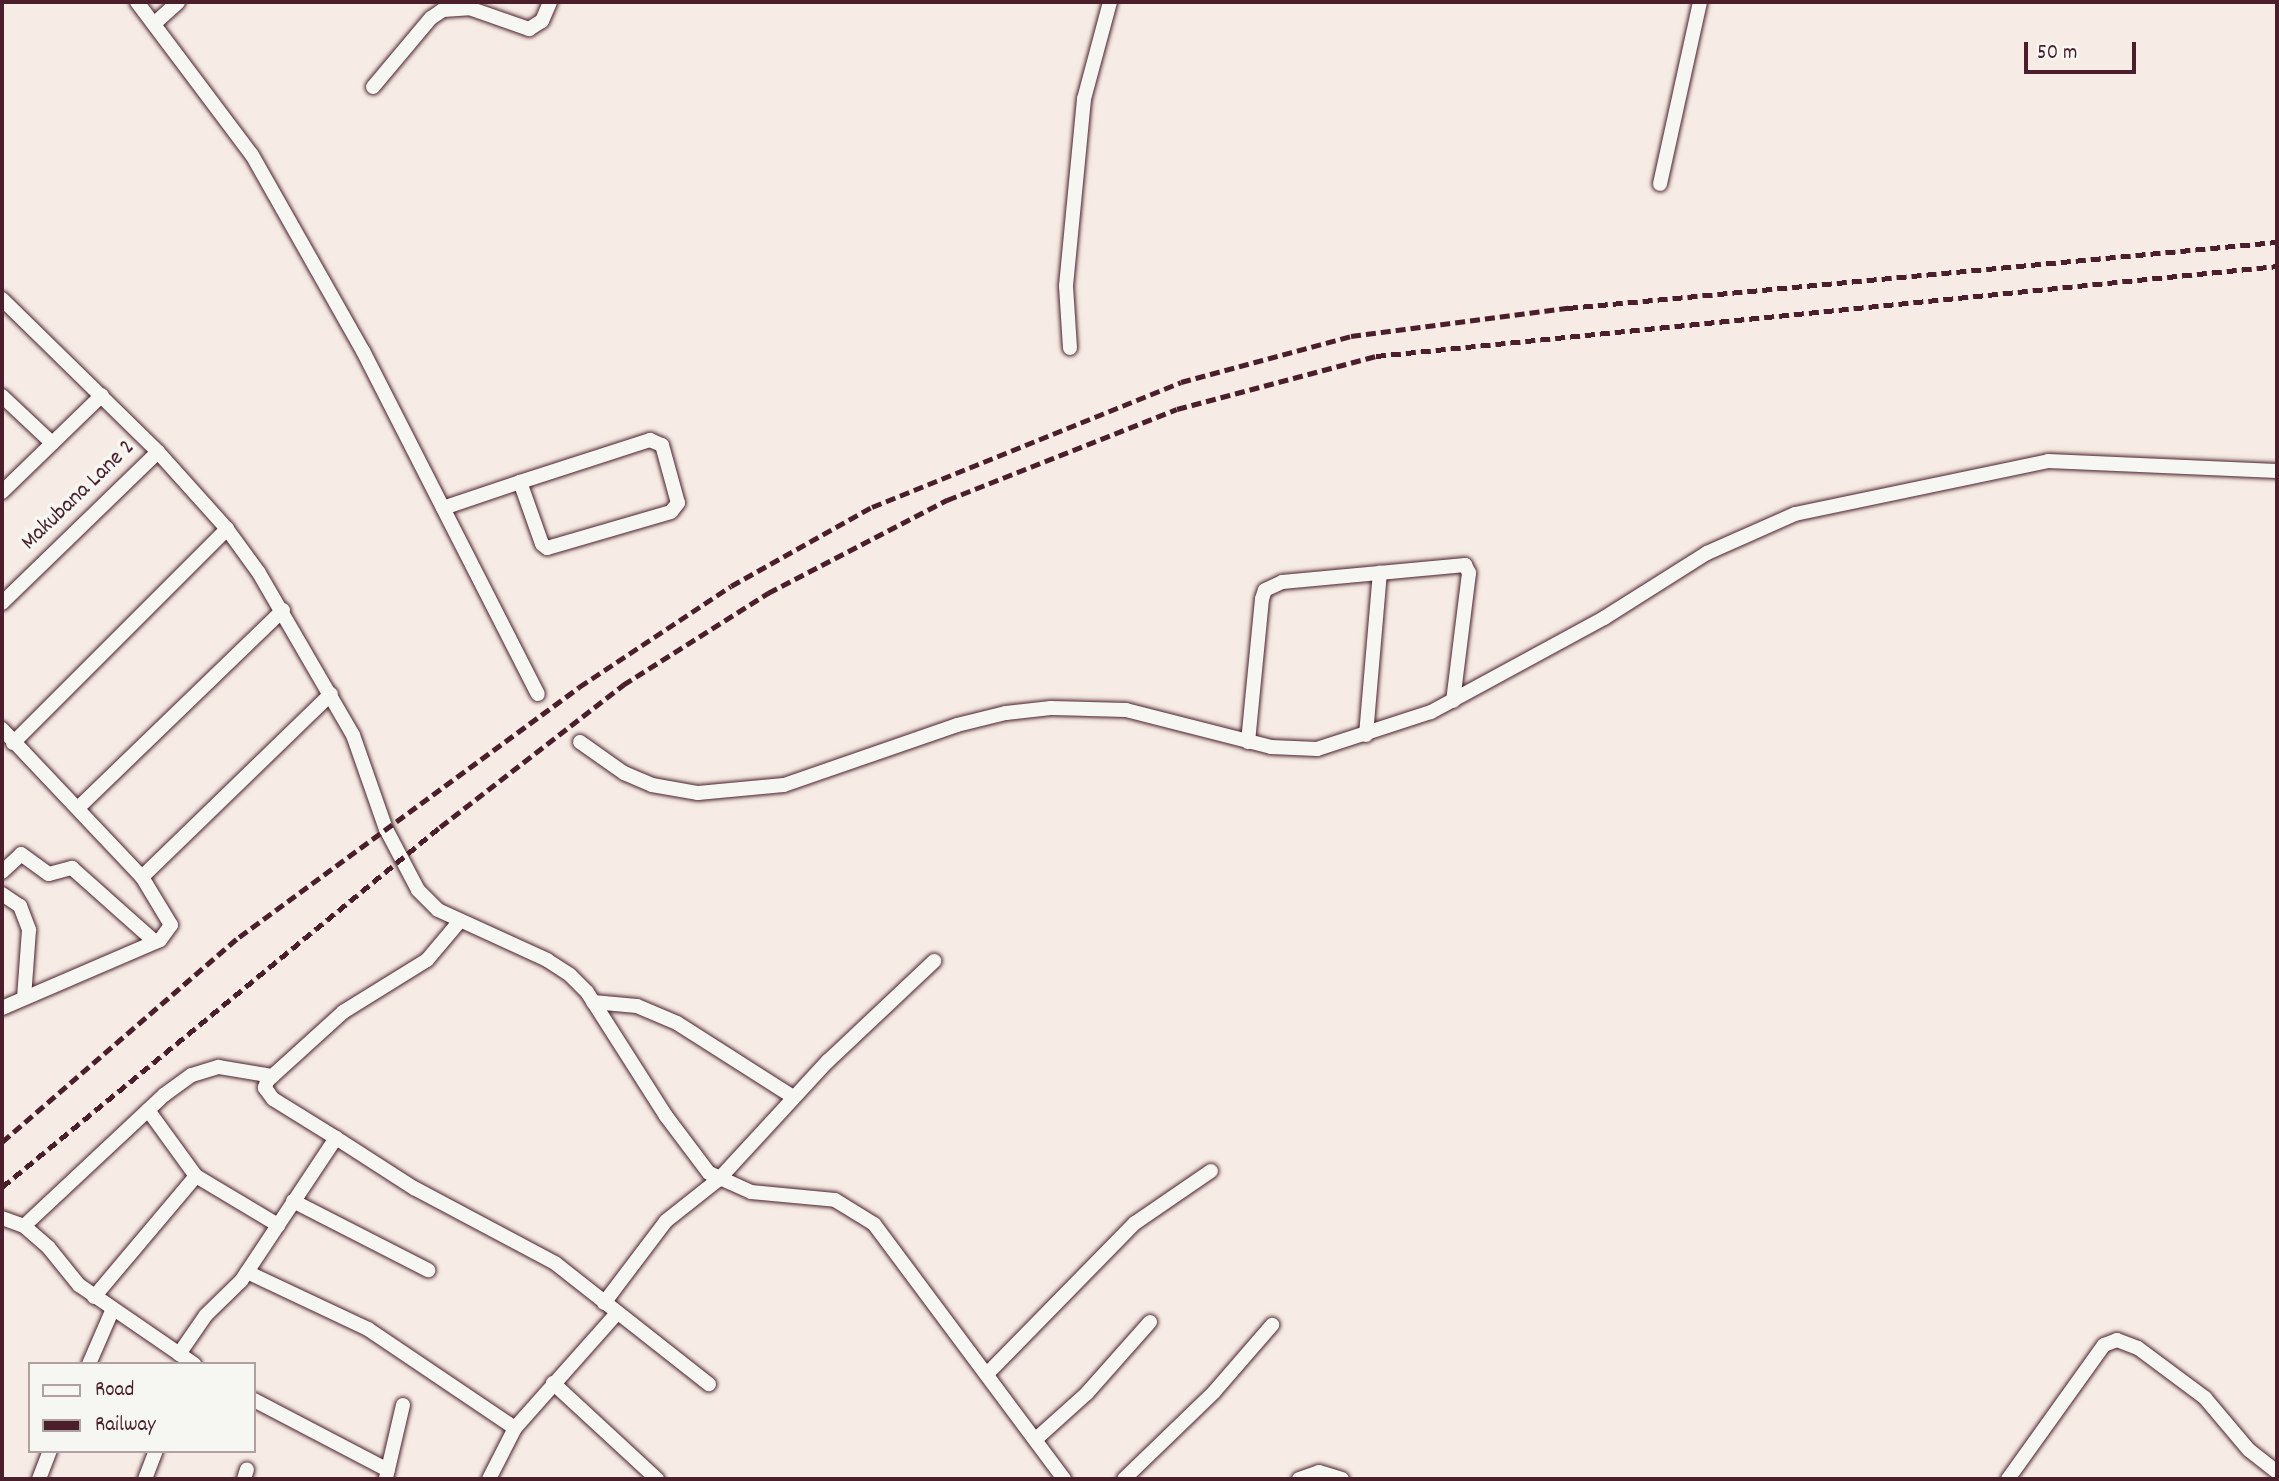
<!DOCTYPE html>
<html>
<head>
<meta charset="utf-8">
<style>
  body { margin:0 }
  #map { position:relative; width:2279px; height:1481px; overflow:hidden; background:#f7ece5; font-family:Dekko,sans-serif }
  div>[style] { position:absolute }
  .roads { filter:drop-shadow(0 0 2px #4a1f2b) drop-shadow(0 0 2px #4a1f2b) }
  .street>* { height:14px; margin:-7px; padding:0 7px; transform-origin:7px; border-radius:7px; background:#f6f6f2 }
  .rail>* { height:4.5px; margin-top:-2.25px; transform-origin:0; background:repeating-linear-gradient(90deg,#4a1f2b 0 10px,transparent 0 15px) }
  span { translate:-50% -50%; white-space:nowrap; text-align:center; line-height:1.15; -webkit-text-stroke:7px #f6f6f2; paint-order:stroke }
  .street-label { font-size:23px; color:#4a1f2b }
  .frame { position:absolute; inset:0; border:4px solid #4a1f2b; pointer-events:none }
  .legend { position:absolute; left:28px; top:1362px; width:228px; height:91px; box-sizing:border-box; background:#f6f6f2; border:2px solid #b1a0a2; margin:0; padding:9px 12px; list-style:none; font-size:21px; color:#4a1f2b }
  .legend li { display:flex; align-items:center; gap:14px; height:35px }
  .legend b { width:35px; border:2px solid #b1a0a2 }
  .scale { position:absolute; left:2024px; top:42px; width:112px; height:32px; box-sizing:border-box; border:4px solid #4a1f2b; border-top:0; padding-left:9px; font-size:21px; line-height:24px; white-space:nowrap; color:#4a1f2b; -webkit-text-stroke:5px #f6f6f2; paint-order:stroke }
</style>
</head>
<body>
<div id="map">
  <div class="roads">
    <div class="street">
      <i style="left:137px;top:2px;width:191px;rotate:53.1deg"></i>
      <i style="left:252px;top:155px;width:225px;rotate:60.5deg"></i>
      <i style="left:363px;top:351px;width:385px;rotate:63deg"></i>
      <i style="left:155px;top:23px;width:31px;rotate:-42deg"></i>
      <i style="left:373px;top:87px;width:90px;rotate:-50deg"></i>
      <i style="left:431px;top:18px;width:14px;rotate:-34deg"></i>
      <i style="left:443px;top:10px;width:26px;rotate:-4deg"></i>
      <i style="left:469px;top:8px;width:64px;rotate:19.3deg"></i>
      <i style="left:529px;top:29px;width:15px;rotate:-32deg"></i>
      <i style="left:542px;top:21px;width:21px;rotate:-67deg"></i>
      <i style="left:1660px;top:184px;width:186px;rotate:-77.6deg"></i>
      <i style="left:2px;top:299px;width:219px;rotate:44.4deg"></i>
      <i style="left:158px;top:452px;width:103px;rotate:48.1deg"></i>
      <i style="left:227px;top:529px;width:54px;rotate:54deg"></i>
      <i style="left:259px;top:573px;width:187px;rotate:59.9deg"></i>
      <i style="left:353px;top:735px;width:100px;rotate:70.7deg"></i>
      <i style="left:386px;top:829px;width:69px;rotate:62.3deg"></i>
      <i style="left:418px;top:890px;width:28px;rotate:45deg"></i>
      <i style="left:438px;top:910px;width:120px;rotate:24.6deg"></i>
      <i style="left:547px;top:960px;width:27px;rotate:33deg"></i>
      <i style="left:570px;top:975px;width:24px;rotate:45deg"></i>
      <i style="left:587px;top:992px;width:147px;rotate:57.5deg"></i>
      <i style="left:666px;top:1116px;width:71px;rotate:53deg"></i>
      <i style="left:709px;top:1173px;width:46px;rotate:24.3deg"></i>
      <i style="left:751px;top:1192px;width:84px;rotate:5.4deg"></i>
      <i style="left:835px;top:1200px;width:46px;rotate:31.6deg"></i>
      <i style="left:874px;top:1224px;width:318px;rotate:53.3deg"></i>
      <i style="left:1070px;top:348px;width:62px;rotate:-93.7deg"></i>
      <i style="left:1066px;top:286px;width:188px;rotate:-84.5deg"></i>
      <i style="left:1084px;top:99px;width:100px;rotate:-75deg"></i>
      <i style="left:2px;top:396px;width:69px;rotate:43.2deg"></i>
      <i style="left:2px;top:492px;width:139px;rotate:-44.1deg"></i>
      <i style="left:443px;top:508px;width:81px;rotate:-18.7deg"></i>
      <i style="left:520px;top:482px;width:137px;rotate:-17.9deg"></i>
      <i style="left:650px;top:440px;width:13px;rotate:23deg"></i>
      <i style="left:662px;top:445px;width:60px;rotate:74.6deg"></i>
      <i style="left:678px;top:503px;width:11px;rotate:128deg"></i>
      <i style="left:671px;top:512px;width:129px;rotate:163.8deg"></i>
      <i style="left:547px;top:548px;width:6px;rotate:-141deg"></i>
      <i style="left:542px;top:544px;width:66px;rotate:-109.5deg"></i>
      <i style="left:2px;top:603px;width:217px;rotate:-44.1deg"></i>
      <i style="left:2px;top:729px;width:204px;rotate:46.6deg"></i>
      <i style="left:142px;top:877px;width:56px;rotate:58.9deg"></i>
      <i style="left:171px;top:925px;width:19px;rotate:126deg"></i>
      <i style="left:160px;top:940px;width:172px;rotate:156.7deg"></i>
      <i style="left:1366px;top:735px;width:163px;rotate:-85.1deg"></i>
      <i style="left:580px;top:742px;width:54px;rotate:35.2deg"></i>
      <i style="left:624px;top:773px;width:30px;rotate:23deg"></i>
      <i style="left:652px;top:785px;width:47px;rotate:9.9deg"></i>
      <i style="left:698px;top:793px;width:86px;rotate:-5.3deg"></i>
      <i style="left:784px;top:785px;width:183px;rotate:-19.1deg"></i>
      <i style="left:957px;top:725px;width:50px;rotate:-13.8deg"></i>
      <i style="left:1006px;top:713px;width:45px;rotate:-6.3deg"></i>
      <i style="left:1051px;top:708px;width:75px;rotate:1.5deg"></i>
      <i style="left:1126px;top:710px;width:150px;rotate:14.3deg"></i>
      <i style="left:1271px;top:747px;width:46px;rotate:2.5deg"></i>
      <i style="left:1317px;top:749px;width:120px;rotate:-18deg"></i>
      <i style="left:1431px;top:712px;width:197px;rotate:-28.5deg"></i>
      <i style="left:1604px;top:618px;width:122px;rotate:-32.3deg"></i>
      <i style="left:1707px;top:553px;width:96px;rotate:-23.9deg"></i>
      <i style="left:1795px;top:514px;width:258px;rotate:-11.8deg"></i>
      <i style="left:2048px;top:461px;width:229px;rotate:2.5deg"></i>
      <i style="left:1248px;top:742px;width:144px;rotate:-84.4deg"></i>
      <i style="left:1262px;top:599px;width:9px;rotate:-72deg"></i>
      <i style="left:1265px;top:590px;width:19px;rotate:-25deg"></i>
      <i style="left:1282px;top:582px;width:184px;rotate:-5.3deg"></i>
      <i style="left:1465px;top:565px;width:9px;rotate:63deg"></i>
      <i style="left:1469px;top:573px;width:129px;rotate:97.1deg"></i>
      <i style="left:13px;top:743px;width:303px;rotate:-45deg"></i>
      <i style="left:78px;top:808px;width:285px;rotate:-44deg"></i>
      <i style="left:2px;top:872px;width:26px;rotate:-43deg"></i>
      <i style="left:21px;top:854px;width:34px;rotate:36deg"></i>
      <i style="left:49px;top:874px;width:24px;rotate:-15deg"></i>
      <i style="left:72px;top:868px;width:111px;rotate:41.7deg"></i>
      <i style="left:142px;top:877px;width:263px;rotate:-44.1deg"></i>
      <i style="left:2px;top:894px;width:22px;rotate:34deg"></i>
      <i style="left:20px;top:906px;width:26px;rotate:69deg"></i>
      <i style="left:29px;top:930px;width:68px;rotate:94.2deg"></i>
      <i style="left:593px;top:1002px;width:44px;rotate:5.2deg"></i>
      <i style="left:637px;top:1006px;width:43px;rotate:23deg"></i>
      <i style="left:677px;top:1023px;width:138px;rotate:32.5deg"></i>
      <i style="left:148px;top:1110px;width:82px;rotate:54deg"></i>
      <i style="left:196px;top:1176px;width:96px;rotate:30.9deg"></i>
      <i style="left:336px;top:1138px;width:93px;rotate:32.7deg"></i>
      <i style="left:414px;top:1188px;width:160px;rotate:28deg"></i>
      <i style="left:555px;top:1263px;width:196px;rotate:38.2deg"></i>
      <i style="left:293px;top:1201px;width:152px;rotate:27.1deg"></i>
      <i style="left:2px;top:1218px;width:23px;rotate:20deg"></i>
      <i style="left:24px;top:1226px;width:33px;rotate:41deg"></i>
      <i style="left:49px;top:1248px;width:48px;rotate:51deg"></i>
      <i style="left:79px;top:1285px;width:140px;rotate:34.5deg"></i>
      <i style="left:24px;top:1226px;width:192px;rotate:-43.1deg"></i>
      <i style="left:164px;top:1095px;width:34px;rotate:-36deg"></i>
      <i style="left:192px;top:1075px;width:28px;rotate:-17deg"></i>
      <i style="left:219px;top:1067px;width:54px;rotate:9.6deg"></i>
      <i style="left:247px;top:1272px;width:134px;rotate:25.2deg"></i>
      <i style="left:368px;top:1329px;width:177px;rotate:34deg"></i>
      <i style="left:94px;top:1297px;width:158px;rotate:-49.9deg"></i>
      <i style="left:604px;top:1303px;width:103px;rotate:-52.9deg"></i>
      <i style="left:666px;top:1221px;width:66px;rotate:-38.3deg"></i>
      <i style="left:718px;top:1180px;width:162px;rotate:-47.3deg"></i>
      <i style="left:828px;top:1061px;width:146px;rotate:-43.3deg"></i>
      <i style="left:179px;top:1354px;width:47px;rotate:-55.3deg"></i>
      <i style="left:206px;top:1315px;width:49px;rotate:-44.2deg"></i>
      <i style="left:241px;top:1281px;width:172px;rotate:-56.4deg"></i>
      <i style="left:336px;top:1138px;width:74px;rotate:-148.2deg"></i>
      <i style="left:273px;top:1099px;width:14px;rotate:-126deg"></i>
      <i style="left:265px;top:1088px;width:7px;rotate:-74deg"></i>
      <i style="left:267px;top:1081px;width:103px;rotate:-42.2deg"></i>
      <i style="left:343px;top:1012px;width:99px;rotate:-31.8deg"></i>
      <i style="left:427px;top:960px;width:50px;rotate:-49.9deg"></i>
      <i style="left:89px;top:1364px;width:58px;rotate:-66.5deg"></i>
      <i style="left:988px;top:1373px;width:210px;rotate:-45.6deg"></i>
      <i style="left:1135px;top:1223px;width:92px;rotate:-34.4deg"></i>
      <i style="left:553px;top:1383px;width:142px;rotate:42.7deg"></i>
      <i style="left:254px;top:1400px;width:151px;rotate:27.6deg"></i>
      <i style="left:1036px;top:1439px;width:69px;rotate:-42deg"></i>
      <i style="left:1087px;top:1393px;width:95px;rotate:-48.4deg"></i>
      <i style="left:386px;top:1478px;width:75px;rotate:-76.9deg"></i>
      <i style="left:39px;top:1479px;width:30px;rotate:-69deg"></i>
      <i style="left:145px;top:1479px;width:30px;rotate:-69deg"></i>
      <i style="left:244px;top:1479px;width:10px;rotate:-73deg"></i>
      <i style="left:489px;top:1479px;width:57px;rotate:-63deg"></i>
      <i style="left:515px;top:1428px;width:154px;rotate:-48.4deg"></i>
      <i style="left:1124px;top:1479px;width:125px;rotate:-44deg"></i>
      <i style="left:1214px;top:1392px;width:89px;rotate:-49.1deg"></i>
      <i style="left:1299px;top:1479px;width:21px;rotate:-19deg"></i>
      <i style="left:1319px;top:1472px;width:24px;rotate:17deg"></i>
      <i style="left:2008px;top:1479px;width:165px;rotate:-54.4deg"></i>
      <i style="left:2104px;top:1345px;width:14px;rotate:-21deg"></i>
      <i style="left:2117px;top:1340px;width:22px;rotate:21deg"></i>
      <i style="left:2138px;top:1348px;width:84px;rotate:36.7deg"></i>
      <i style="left:2205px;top:1398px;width:68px;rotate:49.8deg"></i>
      <i style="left:2249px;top:1450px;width:36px;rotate:38deg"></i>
    </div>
  </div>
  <div class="rail">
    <i style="left:2px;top:1142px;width:313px;rotate:-40.9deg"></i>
    <i style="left:239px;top:937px;width:422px;rotate:-36.3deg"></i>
    <i style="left:579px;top:687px;width:182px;rotate:-33.6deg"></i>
    <i style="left:731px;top:586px;width:162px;rotate:-29.3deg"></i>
    <i style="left:872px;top:507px;width:333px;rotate:-22deg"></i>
    <i style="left:1181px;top:382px;width:176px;rotate:-15.1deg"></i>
    <i style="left:1351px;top:336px;width:219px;rotate:-7.4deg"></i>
    <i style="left:1568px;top:308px;width:712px;rotate:-5.32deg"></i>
    <i style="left:2px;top:1187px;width:567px;rotate:-39.42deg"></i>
    <i style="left:440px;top:827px;width:232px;rotate:-37.8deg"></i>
    <i style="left:623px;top:685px;width:172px;rotate:-32.4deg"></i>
    <i style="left:768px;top:593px;width:202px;rotate:-27.5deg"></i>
    <i style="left:947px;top:500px;width:247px;rotate:-21.6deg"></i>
    <i style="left:1177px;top:409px;width:206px;rotate:-14.9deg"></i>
    <i style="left:1376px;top:356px;width:905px;rotate:-5.7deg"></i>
  </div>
  <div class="street-label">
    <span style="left:79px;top:496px;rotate:-44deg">Makubana Lane 2</span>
  </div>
  <div class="frame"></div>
  <ul class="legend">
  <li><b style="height:9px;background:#f6f6f2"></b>Road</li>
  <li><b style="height:9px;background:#4a1f2b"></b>Railway</li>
  </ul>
  <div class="scale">50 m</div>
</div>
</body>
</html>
